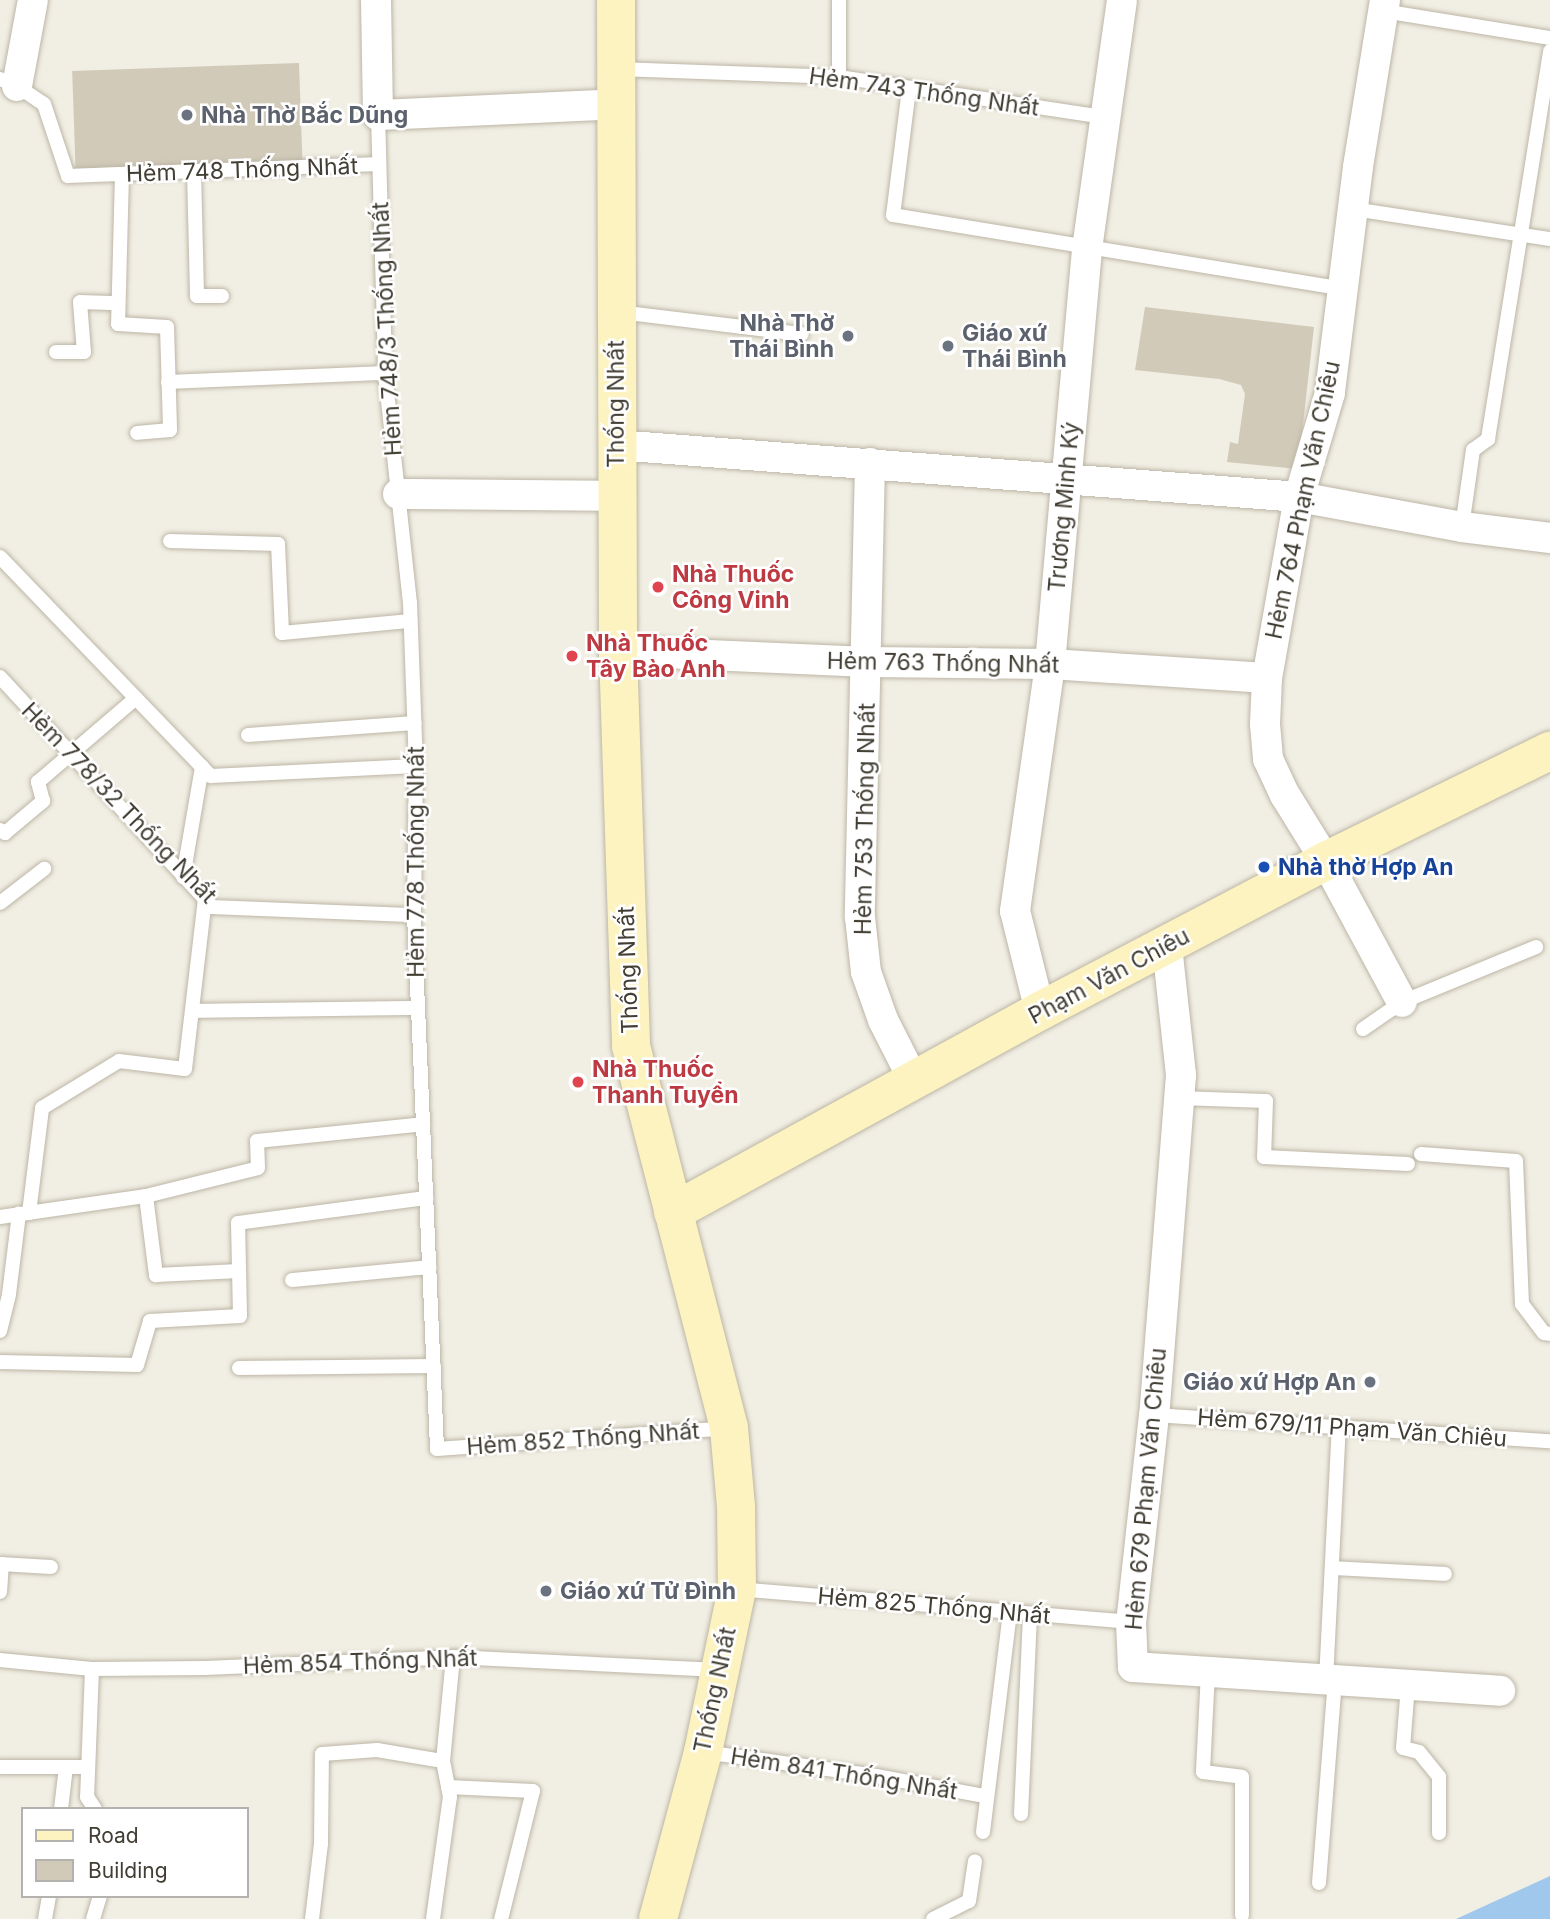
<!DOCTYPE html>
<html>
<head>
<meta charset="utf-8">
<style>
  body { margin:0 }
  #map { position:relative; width:1550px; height:1919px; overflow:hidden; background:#f1eee3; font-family:Inter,sans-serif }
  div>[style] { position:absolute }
  .water>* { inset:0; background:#a0c8ed }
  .building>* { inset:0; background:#d2cab9; transform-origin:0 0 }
  .roads { filter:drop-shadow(0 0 2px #bcb6a6) drop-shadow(0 0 2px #bcb6a6) }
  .service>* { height:14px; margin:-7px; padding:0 7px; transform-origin:7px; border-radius:7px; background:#fff }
  .minor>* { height:30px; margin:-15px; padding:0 15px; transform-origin:15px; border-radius:15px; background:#fff }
  .secondary>* { height:38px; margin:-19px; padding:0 19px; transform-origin:19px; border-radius:19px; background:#fcf3c1 }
  .dots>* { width:19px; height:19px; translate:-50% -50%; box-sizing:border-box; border:4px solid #fff; border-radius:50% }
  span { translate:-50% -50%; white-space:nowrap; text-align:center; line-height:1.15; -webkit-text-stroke:5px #fff; paint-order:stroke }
  .street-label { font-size:23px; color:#423e34 }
  .worship-label { font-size:23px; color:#5b616d; font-weight:700 }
  .left { translate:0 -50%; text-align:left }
  .right { translate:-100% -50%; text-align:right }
  .health-label { font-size:23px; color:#be3a42; font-weight:700 }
  .transit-label { font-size:23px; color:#164399; font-weight:700 }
  .legend { position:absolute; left:21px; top:1807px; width:228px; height:91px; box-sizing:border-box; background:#fff; border:2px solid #b3b2ae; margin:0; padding:9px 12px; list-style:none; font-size:21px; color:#423e34 }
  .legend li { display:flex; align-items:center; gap:14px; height:35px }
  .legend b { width:35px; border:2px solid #b3b2ae }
</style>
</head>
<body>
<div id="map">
  <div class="water">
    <i style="clip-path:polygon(1550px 1876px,1550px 1919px,1456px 1919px)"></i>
  </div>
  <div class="building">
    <i style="left:299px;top:63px;width:98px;height:227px;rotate:88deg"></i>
    <i style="clip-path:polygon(1145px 307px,1314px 327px,1298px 469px,1227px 462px,1230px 442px,1238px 444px,1245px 394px,1241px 385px,1219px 379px,1135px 370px)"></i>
  </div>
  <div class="roads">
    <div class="service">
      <i style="left:1383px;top:11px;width:169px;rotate:9.2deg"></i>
      <i style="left:618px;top:69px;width:221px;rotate:2.1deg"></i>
      <i style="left:839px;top:77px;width:268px;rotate:8.6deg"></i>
      <i style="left:839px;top:77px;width:77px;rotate:-90deg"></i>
      <i style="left:0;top:79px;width:18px;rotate:22deg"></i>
      <i style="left:17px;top:86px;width:32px;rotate:34deg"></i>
      <i style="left:44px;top:104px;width:76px;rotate:71.6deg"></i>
      <i style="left:68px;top:176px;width:311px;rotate:-2.2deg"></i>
      <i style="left:909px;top:89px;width:127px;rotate:97.2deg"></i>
      <i style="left:893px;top:215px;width:456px;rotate:9.3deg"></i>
      <i style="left:378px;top:115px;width:258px;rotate:88.4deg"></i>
      <i style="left:385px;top:373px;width:231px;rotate:83.8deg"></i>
      <i style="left:410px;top:603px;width:163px;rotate:87.9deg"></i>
      <i style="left:416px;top:766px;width:149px;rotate:90.8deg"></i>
      <i style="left:414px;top:915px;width:534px;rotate:87.53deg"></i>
      <i style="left:437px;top:1449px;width:291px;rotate:-4.1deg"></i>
      <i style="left:194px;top:171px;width:125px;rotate:88.6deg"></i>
      <i style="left:197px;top:296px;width:25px"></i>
      <i style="left:122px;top:174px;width:150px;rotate:91.5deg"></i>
      <i style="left:118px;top:324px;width:49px;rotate:3.5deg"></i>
      <i style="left:167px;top:327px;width:103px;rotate:88.3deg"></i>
      <i style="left:170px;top:430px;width:33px;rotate:175deg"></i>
      <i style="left:1353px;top:209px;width:199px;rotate:8.7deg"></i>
      <i style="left:619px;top:312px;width:184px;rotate:6.9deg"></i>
      <i style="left:56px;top:352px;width:28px"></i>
      <i style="left:84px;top:352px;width:50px;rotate:-94.6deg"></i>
      <i style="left:80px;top:302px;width:38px;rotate:2deg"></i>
      <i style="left:168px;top:382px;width:217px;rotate:-2.4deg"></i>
      <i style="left:1462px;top:527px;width:78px;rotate:-81.9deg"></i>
      <i style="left:1473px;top:450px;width:19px;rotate:-36deg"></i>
      <i style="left:1488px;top:439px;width:393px;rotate:-80.9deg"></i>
      <i style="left:170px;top:541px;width:108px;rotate:1.6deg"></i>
      <i style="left:278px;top:544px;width:89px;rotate:87.4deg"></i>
      <i style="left:282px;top:633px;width:129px;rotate:-5.4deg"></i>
      <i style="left:0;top:557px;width:304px;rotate:46.1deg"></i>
      <i style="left:211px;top:776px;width:205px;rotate:-2.8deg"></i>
      <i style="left:0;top:677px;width:313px;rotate:47.3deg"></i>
      <i style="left:212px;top:907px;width:202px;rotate:2.3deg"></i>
      <i style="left:248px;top:735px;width:167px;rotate:-4.1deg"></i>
      <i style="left:0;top:830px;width:6px;rotate:31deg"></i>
      <i style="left:5px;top:833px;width:50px;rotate:-40.1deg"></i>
      <i style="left:43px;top:801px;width:20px;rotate:-105deg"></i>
      <i style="left:38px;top:782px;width:129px;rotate:-40.6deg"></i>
      <i style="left:183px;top:877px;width:112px;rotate:-80.2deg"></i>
      <i style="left:0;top:903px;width:56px;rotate:-37.7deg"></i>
      <i style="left:192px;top:1011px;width:226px;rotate:-0.8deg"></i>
      <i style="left:1363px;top:1029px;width:47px;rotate:-34.7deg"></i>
      <i style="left:1402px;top:1002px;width:145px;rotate:-22.3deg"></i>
      <i style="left:1179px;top:1098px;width:87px;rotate:2deg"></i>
      <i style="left:1266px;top:1101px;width:56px;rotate:92deg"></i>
      <i style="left:1264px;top:1157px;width:144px;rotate:2.8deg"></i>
      <i style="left:1421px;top:1154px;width:95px;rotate:4.2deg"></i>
      <i style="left:1516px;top:1161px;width:143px;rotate:87.6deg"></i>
      <i style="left:1522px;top:1304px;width:36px;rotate:53deg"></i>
      <i style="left:1544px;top:1333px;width:6px;rotate:9deg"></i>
      <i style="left:146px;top:1196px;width:80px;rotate:82.8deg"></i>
      <i style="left:156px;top:1275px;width:83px;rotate:-2.8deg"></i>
      <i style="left:29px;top:1213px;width:106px;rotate:-82.9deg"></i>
      <i style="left:42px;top:1108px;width:90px;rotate:-31.4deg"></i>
      <i style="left:119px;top:1061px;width:66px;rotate:6.9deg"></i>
      <i style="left:185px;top:1069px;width:171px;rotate:-83.3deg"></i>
      <i style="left:0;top:1217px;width:148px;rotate:-8.2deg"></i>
      <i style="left:146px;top:1196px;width:115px;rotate:-14deg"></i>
      <i style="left:258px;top:1168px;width:27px;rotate:-92deg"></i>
      <i style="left:257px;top:1141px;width:167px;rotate:-5.8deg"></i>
      <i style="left:292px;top:1280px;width:138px;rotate:-5.4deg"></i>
      <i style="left:0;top:1331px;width:38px;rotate:-76deg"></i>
      <i style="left:9px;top:1294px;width:81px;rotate:-82.9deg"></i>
      <i style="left:0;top:1362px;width:137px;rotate:1.3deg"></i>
      <i style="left:137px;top:1365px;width:46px;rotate:-73.5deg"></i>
      <i style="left:150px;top:1321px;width:90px;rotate:-3.2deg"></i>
      <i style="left:240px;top:1316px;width:93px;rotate:-91.2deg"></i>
      <i style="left:238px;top:1223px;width:190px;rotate:-7.6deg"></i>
      <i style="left:239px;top:1368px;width:195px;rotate:-0.6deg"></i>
      <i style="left:1154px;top:1415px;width:397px;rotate:3.8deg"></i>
      <i style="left:0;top:1564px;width:51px;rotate:3.4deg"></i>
      <i style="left:1332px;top:1568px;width:113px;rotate:3deg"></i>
      <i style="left:738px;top:1589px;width:394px;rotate:4.8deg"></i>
      <i style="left:0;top:1592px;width:28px;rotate:-86deg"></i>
      <i style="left:0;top:1660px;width:92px;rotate:5.6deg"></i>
      <i style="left:92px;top:1669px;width:113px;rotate:-0.5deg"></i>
      <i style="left:205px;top:1668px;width:248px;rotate:-2.5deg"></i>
      <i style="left:453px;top:1657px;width:266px;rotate:2.8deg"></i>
      <i style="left:92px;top:1669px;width:128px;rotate:92.2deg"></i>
      <i style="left:87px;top:1797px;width:14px;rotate:56deg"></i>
      <i style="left:1208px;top:1672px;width:100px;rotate:92.9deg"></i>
      <i style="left:1203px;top:1772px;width:39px;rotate:7deg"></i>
      <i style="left:1242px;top:1777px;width:138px;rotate:90deg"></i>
      <i style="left:1326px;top:1680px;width:253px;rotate:-87.1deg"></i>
      <i style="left:1408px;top:1685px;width:63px;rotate:94.5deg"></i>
      <i style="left:1403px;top:1748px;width:16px;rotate:14deg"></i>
      <i style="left:1419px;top:1752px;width:32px;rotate:51deg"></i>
      <i style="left:1439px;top:1777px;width:56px;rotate:90deg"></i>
      <i style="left:704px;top:1752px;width:174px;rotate:7.9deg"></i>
      <i style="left:876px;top:1776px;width:111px;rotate:10.4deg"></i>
      <i style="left:0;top:1767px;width:88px"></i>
      <i style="left:448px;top:1787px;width:85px;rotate:2.7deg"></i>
      <i style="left:533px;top:1791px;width:132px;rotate:104deg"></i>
      <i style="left:61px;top:1809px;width:42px;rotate:-83.2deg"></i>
      <i style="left:1021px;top:1814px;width:199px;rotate:-87.4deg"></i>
      <i style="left:983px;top:1832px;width:221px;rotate:-83deg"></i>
      <i style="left:1319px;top:1883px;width:204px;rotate:-85.5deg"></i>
      <i style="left:45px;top:1919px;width:23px;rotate:-80deg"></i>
      <i style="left:93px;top:1919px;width:24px;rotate:-73deg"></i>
      <i style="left:312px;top:1919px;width:76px;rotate:-83.2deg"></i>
      <i style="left:321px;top:1844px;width:90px;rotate:-89.4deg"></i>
      <i style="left:322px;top:1754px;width:55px;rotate:-4.2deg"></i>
      <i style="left:377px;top:1750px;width:67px;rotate:9.5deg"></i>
      <i style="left:433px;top:1919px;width:123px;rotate:-82.1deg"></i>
      <i style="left:450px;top:1797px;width:37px;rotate:-101deg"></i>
      <i style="left:443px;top:1761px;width:104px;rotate:-84.5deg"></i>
      <i style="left:933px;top:1919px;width:40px;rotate:-26.6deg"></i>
      <i style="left:969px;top:1901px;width:40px;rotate:-81.5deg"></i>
    </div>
    <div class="minor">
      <i style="left:376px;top:0;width:115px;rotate:89deg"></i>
      <i style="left:378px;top:115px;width:240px;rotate:-2.6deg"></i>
      <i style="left:1385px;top:0;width:169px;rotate:99.2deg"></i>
      <i style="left:1358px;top:167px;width:228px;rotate:97.1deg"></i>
      <i style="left:1330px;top:393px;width:109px;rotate:106.6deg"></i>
      <i style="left:1299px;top:497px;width:184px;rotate:100deg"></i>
      <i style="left:1267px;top:678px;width:46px;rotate:92.5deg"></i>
      <i style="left:1265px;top:724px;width:35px;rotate:85deg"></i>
      <i style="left:1268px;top:759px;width:40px;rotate:65deg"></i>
      <i style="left:1285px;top:795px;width:78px;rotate:58.2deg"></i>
      <i style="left:1326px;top:861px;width:160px;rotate:61.7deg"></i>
      <i style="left:17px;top:86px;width:87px;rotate:-79.5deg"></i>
      <i style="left:616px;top:445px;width:685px;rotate:4.35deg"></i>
      <i style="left:1299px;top:497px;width:166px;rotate:10.4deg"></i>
      <i style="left:1462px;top:527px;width:89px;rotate:7.1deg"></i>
      <i style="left:870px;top:463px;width:454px;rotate:91.3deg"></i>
      <i style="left:860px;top:917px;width:55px;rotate:83.8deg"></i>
      <i style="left:866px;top:972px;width:51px;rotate:70.5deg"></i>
      <i style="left:883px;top:1020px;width:68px;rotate:63.1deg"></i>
      <i style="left:398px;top:494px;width:218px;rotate:0.5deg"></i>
      <i style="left:618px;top:651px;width:250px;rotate:2.5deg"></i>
      <i style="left:868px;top:662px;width:182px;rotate:0.6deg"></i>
      <i style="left:1050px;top:664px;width:217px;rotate:3.7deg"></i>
      <i style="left:1167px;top:946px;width:130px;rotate:83.8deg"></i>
      <i style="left:1181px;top:1075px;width:341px;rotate:94.5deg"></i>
      <i style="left:1154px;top:1415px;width:208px;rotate:96.3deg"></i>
      <i style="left:1131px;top:1622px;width:45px;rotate:87.5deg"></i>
      <i style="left:1133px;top:1667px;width:368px;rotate:3.7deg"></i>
      <i style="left:1040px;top:1011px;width:103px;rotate:-104deg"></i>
      <i style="left:1015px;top:911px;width:249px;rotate:-81.9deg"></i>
      <i style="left:1050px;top:664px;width:417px;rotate:-84.9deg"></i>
      <i style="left:1087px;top:249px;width:251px;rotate:-82deg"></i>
    </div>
    <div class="secondary">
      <i style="left:616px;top:0;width:651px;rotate:89.82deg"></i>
      <i style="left:618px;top:651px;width:395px;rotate:88.1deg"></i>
      <i style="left:631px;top:1046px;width:394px;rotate:75.6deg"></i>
      <i style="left:729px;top:1428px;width:79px;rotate:84.9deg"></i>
      <i style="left:736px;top:1507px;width:82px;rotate:89.3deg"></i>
      <i style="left:737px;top:1589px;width:167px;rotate:101.8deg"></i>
      <i style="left:703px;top:1752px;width:173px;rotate:105.1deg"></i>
      <i style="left:673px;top:1212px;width:418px;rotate:-28.7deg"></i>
      <i style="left:1040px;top:1011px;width:323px;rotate:-27.7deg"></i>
      <i style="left:1326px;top:861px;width:250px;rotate:-26.2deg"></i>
    </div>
  </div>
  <div class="dots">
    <i style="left:187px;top:115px;background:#6b7280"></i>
    <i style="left:848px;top:336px;background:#6b7280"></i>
    <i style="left:948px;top:346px;background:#6b7280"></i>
    <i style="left:658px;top:587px;background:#e0444e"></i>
    <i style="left:572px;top:656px;background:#e0444e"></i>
    <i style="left:1264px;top:867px;background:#1a4fb4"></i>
    <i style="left:578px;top:1082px;background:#e0444e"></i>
    <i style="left:1370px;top:1382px;background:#6b7280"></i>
    <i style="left:546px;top:1591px;background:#6b7280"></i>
  </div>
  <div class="street-label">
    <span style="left:924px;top:92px;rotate:8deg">Hẻm 743 Thống Nhất</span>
    <span style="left:242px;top:170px;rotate:-2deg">Hẻm 748 Thống Nhất</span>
    <span style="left:387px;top:329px;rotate:-93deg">Hẻm 748/3 Thống Nhất</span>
    <span style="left:616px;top:404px;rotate:-90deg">Thống Nhất</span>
    <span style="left:1303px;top:500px;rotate:-78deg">Hẻm 764 Phạm Văn Chiêu</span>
    <span style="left:1064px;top:507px;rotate:-85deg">Trương Minh Ký</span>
    <span style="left:943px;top:663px;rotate:1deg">Hẻm 763 Thống Nhất</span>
    <span style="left:119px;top:803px;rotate:46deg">Hẻm 778/32 Thống Nhất</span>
    <span style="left:865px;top:819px;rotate:-89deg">Hẻm 753 Thống Nhất</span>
    <span style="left:416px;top:862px;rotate:-90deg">Hẻm 778 Thống Nhất</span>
    <span style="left:628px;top:970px;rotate:-92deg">Thống Nhất</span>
    <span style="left:1109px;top:976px;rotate:-28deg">Phạm Văn Chiêu</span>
    <span style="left:1352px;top:1428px;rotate:4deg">Hẻm 679/11 Phạm Văn Chiêu</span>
    <span style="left:583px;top:1439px;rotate:-4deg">Hẻm 852 Thống Nhất</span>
    <span style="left:1146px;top:1489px;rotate:-85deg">Hẻm 679 Phạm Văn Chiêu</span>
    <span style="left:934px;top:1606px;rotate:5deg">Hẻm 825 Thống Nhất</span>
    <span style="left:360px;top:1662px;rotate:-2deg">Hẻm 854 Thống Nhất</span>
    <span style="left:715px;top:1690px;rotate:-78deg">Thống Nhất</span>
    <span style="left:844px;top:1774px;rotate:9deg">Hẻm 841 Thống Nhất</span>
  </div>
  <div class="worship-label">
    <span class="left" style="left:201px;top:115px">Nhà Thờ Bắc Dũng</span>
    <span class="right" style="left:834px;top:336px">Nhà Thờ<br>Thái Bình</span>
    <span class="left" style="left:962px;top:346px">Giáo xứ<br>Thái Bình</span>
    <span class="right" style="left:1356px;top:1382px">Giáo xứ Hợp An</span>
    <span class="left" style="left:560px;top:1591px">Giáo xứ Tử Đình</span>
  </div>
  <div class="health-label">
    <span class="left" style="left:672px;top:587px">Nhà Thuốc<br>Công Vinh</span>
    <span class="left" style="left:586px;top:656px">Nhà Thuốc<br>Tây Bào Anh</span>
    <span class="left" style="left:592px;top:1082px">Nhà Thuốc<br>Thanh Tuyển</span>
  </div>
  <div class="transit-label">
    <span class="left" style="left:1278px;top:867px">Nhà thờ Hợp An</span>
  </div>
  <ul class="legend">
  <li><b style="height:9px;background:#fcf3c1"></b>Road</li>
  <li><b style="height:19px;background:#d2cab9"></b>Building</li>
  </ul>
</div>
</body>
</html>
